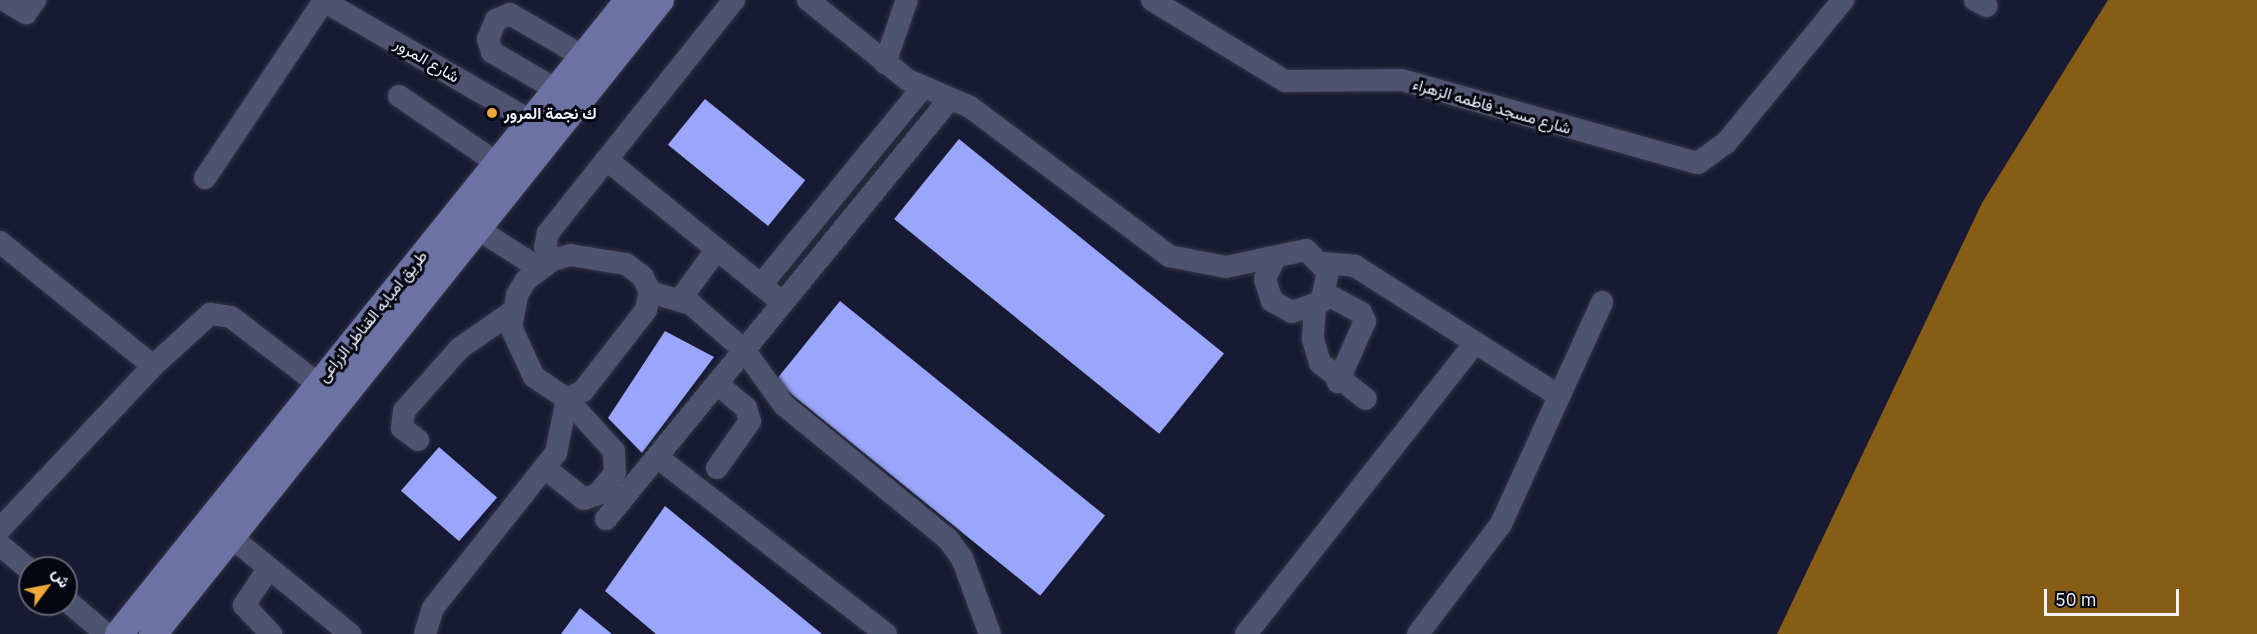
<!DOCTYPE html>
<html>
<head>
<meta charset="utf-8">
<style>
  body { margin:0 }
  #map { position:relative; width:2257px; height:634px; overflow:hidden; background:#171a32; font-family:"IBM Plex Sans",Vazirmatn,sans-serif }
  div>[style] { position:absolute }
  .water>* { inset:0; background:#875d16 }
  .building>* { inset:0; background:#99a6fb; transform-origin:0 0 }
  .roads { filter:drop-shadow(0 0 2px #343446) drop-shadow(0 0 2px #343446) }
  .minor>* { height:22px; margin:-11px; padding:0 11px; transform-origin:11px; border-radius:11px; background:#4e536f }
  .major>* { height:28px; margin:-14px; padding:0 14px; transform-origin:14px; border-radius:14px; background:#6b73a5 }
  .dots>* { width:16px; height:16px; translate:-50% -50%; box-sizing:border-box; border:3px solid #050610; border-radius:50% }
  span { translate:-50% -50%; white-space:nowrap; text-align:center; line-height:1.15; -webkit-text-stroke:6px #050610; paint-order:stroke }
  .street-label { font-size:16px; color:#f2f4ff }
  .poi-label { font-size:16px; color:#f2f4ff; font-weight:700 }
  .left { translate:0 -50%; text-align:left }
  .north { position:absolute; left:18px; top:556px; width:60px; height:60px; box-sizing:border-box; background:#050610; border:2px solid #646570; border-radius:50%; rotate:58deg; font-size:16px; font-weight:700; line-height:24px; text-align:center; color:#f2f4ff }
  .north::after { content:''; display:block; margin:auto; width:21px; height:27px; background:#eda83b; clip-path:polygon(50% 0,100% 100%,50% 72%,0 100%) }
  .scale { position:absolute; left:2044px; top:589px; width:135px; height:27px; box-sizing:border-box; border:3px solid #f2f4ff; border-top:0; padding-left:8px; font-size:18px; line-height:21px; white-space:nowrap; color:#f2f4ff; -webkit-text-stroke:4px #050610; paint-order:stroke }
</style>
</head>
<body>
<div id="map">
  <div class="water">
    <i style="clip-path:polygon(2108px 0,2257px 0,2257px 634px,1777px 634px,1982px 203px)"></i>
  </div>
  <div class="building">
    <i style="left:705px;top:99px;width:129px;height:59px;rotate:39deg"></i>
    <i style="left:959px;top:139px;width:341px;height:103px;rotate:39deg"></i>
    <i style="left:840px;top:301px;width:341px;height:103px;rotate:39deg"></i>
    <i style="clip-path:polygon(665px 331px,714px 357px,642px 453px,608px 418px)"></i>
    <i style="left:439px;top:447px;width:77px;height:58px;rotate:41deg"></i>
    <i style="clip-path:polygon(665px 506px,822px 634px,656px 634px,605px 591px)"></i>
    <i style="clip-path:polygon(580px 608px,612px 634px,561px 634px)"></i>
  </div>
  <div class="roads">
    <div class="minor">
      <i style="left:4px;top:0;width:26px;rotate:31deg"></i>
      <i style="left:26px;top:13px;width:16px;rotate:-55deg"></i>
      <i style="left:322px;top:0;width:241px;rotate:30.1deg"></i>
      <i style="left:808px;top:0;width:128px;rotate:38.7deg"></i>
      <i style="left:908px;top:80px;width:68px;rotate:23.5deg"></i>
      <i style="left:970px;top:107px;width:249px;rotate:36.8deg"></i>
      <i style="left:1169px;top:256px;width:58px;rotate:10.9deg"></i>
      <i style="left:1226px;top:267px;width:82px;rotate:-12deg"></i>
      <i style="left:1306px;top:250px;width:31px;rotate:45deg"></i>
      <i style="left:1328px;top:272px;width:31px;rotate:103deg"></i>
      <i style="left:1321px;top:302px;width:31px;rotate:161deg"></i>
      <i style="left:1292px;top:312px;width:23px;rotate:-151deg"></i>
      <i style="left:1272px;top:301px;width:23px;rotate:-108deg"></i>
      <i style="left:1265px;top:279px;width:23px;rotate:-65deg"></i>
      <i style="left:1152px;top:0;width:156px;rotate:31.3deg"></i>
      <i style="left:1285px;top:81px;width:117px;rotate:-0.5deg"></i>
      <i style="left:1402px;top:80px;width:307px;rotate:15.7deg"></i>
      <i style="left:1698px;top:163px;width:34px;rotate:-36deg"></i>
      <i style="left:1726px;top:143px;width:185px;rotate:-50.7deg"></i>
      <i style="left:1975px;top:0;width:13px;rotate:27deg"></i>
      <i style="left:885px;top:63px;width:67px;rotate:-70.8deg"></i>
      <i style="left:557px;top:90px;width:75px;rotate:-149.7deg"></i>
      <i style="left:492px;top:52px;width:14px;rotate:-107deg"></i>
      <i style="left:488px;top:39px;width:21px;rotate:-67deg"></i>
      <i style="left:496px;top:20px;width:15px;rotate:-23deg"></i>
      <i style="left:510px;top:14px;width:86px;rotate:30.2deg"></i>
      <i style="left:399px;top:96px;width:119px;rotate:34.4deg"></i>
      <i style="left:607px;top:160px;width:214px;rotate:39.1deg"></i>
      <i style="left:205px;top:178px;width:213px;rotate:-56.1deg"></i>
      <i style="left:476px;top:228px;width:75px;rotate:32.4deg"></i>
      <i style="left:0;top:242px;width:197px;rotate:39deg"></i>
      <i style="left:570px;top:255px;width:57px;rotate:9.1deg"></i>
      <i style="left:626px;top:264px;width:21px;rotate:37deg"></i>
      <i style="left:643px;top:277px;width:17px;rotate:65deg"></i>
      <i style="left:650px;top:292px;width:18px;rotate:103deg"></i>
      <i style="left:646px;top:310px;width:103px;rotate:127.9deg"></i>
      <i style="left:583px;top:391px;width:18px;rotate:153deg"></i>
      <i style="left:567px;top:399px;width:40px;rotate:-146deg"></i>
      <i style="left:534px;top:377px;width:55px;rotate:-114.7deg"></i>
      <i style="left:511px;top:327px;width:33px;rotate:-79deg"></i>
      <i style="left:517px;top:295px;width:17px;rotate:-59deg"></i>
      <i style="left:526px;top:280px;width:34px;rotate:-37deg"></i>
      <i style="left:553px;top:260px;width:18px;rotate:-16deg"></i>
      <i style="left:553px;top:260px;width:15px;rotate:-122deg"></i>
      <i style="left:545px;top:247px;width:14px;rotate:-78deg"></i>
      <i style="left:548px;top:233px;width:298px;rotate:-51.4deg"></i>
      <i style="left:1323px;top:263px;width:32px;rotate:5deg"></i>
      <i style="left:1355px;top:266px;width:242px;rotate:32.5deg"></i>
      <i style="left:761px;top:285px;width:254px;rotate:-50.7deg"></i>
      <i style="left:650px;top:292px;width:43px;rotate:16.3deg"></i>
      <i style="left:691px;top:304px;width:72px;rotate:41deg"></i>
      <i style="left:745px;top:351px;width:67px;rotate:54.2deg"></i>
      <i style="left:784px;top:405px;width:212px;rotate:39.3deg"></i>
      <i style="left:948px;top:539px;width:24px;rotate:54deg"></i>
      <i style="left:962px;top:558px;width:81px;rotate:69.8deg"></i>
      <i style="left:1326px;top:294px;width:40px;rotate:28deg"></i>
      <i style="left:1361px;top:313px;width:9px;rotate:63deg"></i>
      <i style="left:1365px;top:321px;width:67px;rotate:113.9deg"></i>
      <i style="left:682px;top:297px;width:59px;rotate:-53.9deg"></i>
      <i style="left:1315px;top:307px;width:32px;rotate:94deg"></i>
      <i style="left:1313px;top:339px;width:25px;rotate:74deg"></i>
      <i style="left:1320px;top:363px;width:58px;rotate:38deg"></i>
      <i style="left:418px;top:440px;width:20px;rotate:-143deg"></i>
      <i style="left:402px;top:428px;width:17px;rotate:-83deg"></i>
      <i style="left:404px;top:411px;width:84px;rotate:-48.4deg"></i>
      <i style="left:460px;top:348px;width:63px;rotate:-34.7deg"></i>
      <i style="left:657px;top:457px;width:289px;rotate:37.7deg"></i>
      <i style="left:717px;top:468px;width:57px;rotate:-54.9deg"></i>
      <i style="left:750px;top:421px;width:14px;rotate:-107deg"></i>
      <i style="left:746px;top:408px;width:38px;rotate:-140deg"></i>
      <i style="left:546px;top:469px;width:48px;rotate:38.3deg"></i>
      <i style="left:584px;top:499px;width:15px;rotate:-20deg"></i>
      <i style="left:598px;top:494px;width:27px;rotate:-51deg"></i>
      <i style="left:615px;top:473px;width:22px;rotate:-93deg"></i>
      <i style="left:614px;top:451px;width:70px;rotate:-132.1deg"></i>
      <i style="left:606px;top:519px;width:541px;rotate:-50.7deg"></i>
      <i style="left:0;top:529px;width:224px;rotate:-46.8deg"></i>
      <i style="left:153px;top:366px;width:77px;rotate:-42.4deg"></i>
      <i style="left:210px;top:314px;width:21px;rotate:8deg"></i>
      <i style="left:231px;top:317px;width:108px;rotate:37.5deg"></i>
      <i style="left:231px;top:537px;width:154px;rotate:39.2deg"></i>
      <i style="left:0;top:545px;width:39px;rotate:40deg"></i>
      <i style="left:269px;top:568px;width:45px;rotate:124deg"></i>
      <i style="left:244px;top:605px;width:40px;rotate:47deg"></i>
      <i style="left:66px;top:600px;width:52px;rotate:40.4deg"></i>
      <i style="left:425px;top:634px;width:27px;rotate:-73deg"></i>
      <i style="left:433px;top:608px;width:198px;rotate:-51.6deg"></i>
      <i style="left:556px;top:453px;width:55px;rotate:-78.5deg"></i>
      <i style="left:1246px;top:634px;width:370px;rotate:-51.8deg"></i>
      <i style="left:1418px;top:634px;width:138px;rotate:-53deg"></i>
      <i style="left:1501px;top:524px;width:244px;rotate:-65.5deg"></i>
    </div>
    <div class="major">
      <i style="left:119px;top:634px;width:814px;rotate:-51.19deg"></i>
      <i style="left:153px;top:634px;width:812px;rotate:-51.35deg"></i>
    </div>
  </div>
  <div class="dots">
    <i style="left:492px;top:113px;background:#eda83b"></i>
  </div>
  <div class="street-label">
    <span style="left:427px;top:60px;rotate:30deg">شارع المرور</span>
    <span style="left:1492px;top:106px;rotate:16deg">شارع مسجد فاطمه الزهراء</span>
    <span style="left:372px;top:316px;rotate:-51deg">طريق امبابه القناطر الزراعى</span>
  </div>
  <div class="poi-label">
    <span class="left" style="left:504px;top:113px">ك نجمة المرور</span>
  </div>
  <div class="north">ش</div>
  <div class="scale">50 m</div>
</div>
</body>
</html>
